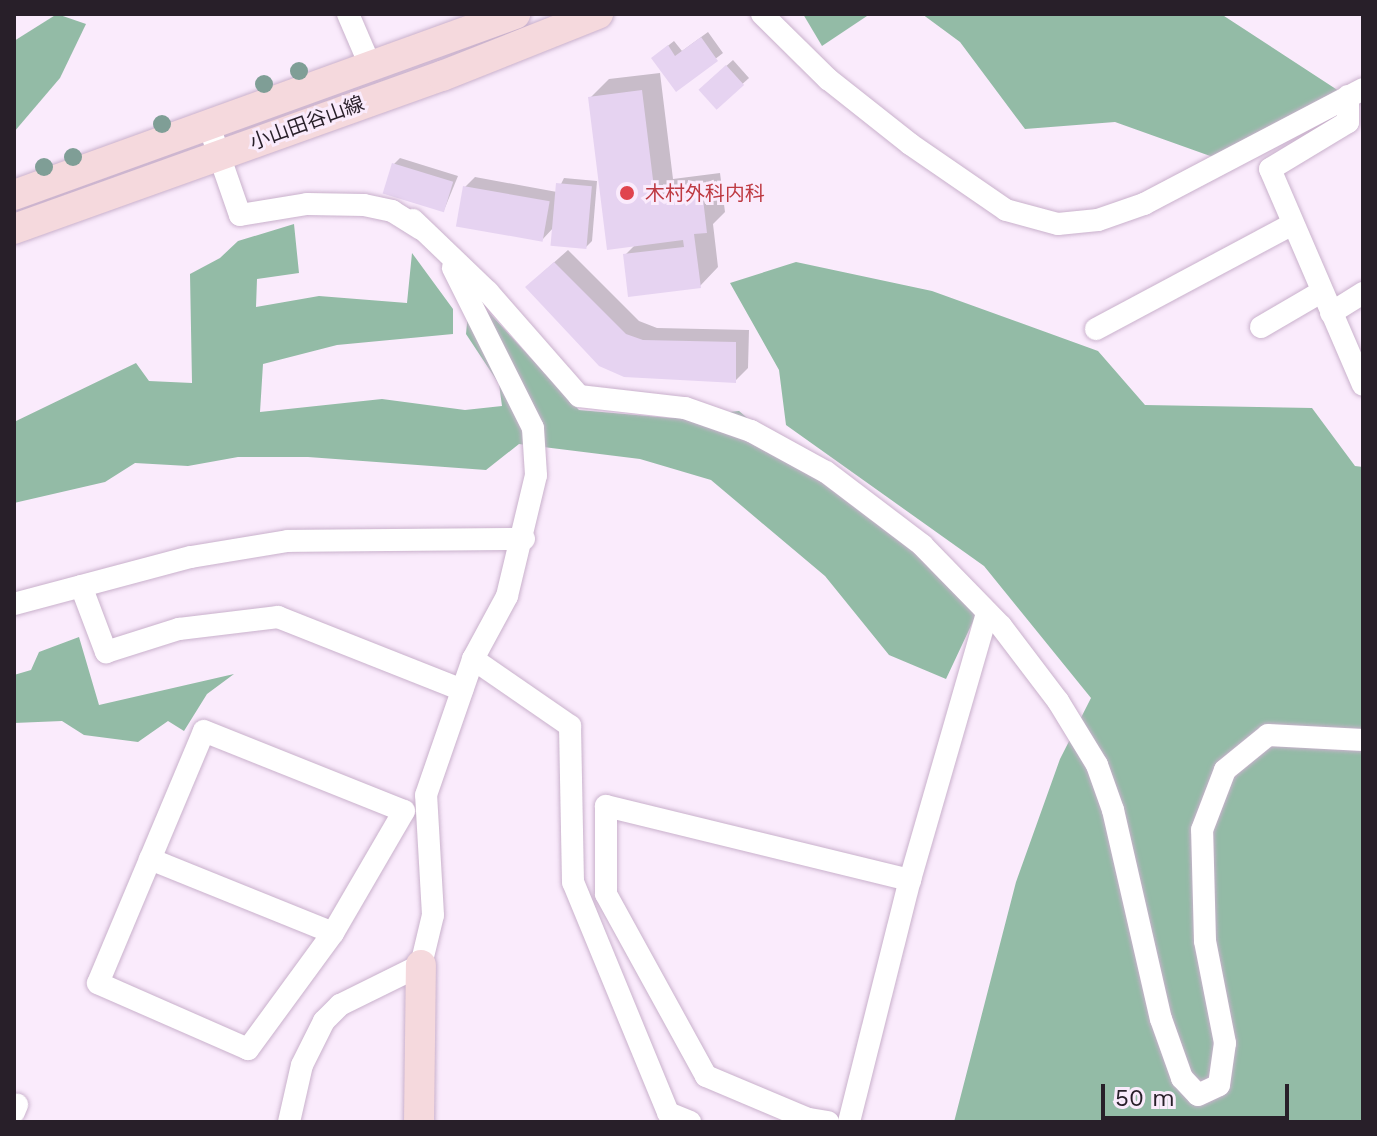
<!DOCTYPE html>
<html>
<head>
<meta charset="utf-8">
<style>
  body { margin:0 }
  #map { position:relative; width:1377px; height:1136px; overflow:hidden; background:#faebfc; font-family:"Work Sans","Noto Sans JP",sans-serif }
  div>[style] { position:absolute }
  .forest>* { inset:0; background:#93bba6 }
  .shadow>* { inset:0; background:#0003 }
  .building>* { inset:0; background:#e6d3f1; transform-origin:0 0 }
  .roads { filter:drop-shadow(0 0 2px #c9b1cc) drop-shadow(0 0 2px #c9b1cc) }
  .street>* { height:22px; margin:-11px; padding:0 11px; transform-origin:11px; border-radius:11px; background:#fff }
  .secondary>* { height:30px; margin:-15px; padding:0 15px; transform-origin:15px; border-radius:15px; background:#f5d9dd }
  .trees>* { width:18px; height:18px; margin:-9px; border-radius:50%; background:#7f9e96 }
  .dots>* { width:22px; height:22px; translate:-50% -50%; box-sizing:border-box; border:4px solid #faebfc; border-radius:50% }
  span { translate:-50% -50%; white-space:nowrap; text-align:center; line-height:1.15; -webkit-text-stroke:6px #faebfc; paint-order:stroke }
  .street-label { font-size:20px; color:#281f29 }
  .health-label { font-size:20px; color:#be3a42 }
  .left { translate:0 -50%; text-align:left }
  .frame { position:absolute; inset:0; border:16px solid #281f29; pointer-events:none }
  .scale { position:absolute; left:1101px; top:1084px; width:188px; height:36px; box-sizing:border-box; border:4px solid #281f29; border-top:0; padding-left:10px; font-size:24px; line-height:28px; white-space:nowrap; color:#281f29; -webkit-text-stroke:6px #faebfc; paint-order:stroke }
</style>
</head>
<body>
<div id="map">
  <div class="forest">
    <i style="clip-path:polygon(57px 14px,86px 24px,60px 78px,14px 132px,14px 41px)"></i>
    <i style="clip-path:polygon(803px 14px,870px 14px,822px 46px)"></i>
    <i style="clip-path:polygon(922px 14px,1221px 14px,1342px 93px,1213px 157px,1115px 122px,1025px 129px,960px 42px)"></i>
    <i style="clip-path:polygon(294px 224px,299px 273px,257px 279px,256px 307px,319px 296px,407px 303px,412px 253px,453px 309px,453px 334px,337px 345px,263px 364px,260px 412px,382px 399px,465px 410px,502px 406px,499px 384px,466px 334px,470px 292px,579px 410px,671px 418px,739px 411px,831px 489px,944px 559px,977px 613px,946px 679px,889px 655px,825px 576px,711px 480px,640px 459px,519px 444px,486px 470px,308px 457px,238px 457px,188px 466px,135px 463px,105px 482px,14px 503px,14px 422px,136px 363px,149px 381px,192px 383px,190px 274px,220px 258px,238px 241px)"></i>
    <i style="clip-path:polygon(796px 262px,932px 291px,1098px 351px,1145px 405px,1312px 408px,1355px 466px,1363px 467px,1363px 1122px,954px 1122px,1016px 882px,1060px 759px,1091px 698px,984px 566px,786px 425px,779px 370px,730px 283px)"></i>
    <i style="clip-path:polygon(79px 637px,99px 705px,234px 674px,207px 694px,184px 731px,168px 721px,138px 742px,84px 735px,62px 721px,14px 723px,14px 675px,31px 670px,39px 652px)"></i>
  </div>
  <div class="shadow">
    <i style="clip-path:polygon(708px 32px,723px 53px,676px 89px,660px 52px,674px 41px,682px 51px)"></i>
    <i style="clip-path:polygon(733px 60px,749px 78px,717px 107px,707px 83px)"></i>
    <i style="clip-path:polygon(660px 73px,673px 179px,720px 173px,725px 212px,713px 224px,718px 267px,700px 286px,625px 255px,636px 244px,590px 98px,609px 79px)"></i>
    <i style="clip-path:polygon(400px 158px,458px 176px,444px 210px,394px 164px)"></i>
    <i style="clip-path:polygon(475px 177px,557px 192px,564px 178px,597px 181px,592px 241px,586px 247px,554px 227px,542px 240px,465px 187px)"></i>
    <i style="clip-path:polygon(568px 250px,639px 321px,657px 328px,749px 330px,748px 368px,735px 381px,624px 375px,541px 274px)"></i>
  </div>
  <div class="building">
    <i style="clip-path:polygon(701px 37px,718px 61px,676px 92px,651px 58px,668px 45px,675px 56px)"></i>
    <i style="left:726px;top:65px;width:27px;height:37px;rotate:48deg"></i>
    <i style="clip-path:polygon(642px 90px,655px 196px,702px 190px,707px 233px,694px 234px,701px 288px,628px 297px,623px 254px,684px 247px,683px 240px,607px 250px,588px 97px)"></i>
    <i style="left:392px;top:163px;width:64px;height:32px;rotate:17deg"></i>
    <i style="left:556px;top:183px;width:36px;height:63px;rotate:5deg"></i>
    <i style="left:463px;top:186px;width:88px;height:41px;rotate:10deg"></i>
    <i style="clip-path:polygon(554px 262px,626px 334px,643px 340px,736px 342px,736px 383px,624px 377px,599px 366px,525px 287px)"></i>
  </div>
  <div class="roads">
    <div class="street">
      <i style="left:348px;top:14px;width:56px;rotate:66.7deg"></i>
      <i style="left:762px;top:14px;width:93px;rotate:44.6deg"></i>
      <i style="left:828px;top:79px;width:105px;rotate:38.4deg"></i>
      <i style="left:910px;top:144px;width:116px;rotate:34.5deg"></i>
      <i style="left:1006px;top:210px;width:54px;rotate:15.1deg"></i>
      <i style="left:1058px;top:224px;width:40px;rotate:-5.7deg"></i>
      <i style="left:1098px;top:220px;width:49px;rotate:-19.2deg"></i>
      <i style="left:1144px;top:204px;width:247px;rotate:-27.7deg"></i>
      <i style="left:1348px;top:96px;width:26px;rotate:90deg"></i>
      <i style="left:1348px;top:122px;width:91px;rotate:148.9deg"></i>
      <i style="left:1270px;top:169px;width:235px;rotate:66.7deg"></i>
      <i style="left:209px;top:126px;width:94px;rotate:70.8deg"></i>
      <i style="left:240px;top:215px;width:68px;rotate:-9.3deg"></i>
      <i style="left:307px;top:204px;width:57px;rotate:1deg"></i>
      <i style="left:364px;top:205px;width:29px;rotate:12deg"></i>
      <i style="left:392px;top:211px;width:34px;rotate:32deg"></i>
      <i style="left:413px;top:220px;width:104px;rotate:43.8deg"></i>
      <i style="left:488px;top:292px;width:138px;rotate:48.8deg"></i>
      <i style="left:579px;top:396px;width:107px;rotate:6.5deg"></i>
      <i style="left:685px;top:408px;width:70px;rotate:19.2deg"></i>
      <i style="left:751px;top:431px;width:85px;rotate:28.7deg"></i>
      <i style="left:826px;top:472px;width:121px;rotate:37.2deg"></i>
      <i style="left:922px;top:545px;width:113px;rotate:45.7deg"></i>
      <i style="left:1001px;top:626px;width:94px;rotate:52.8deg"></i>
      <i style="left:1058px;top:701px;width:75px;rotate:58.6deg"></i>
      <i style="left:1097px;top:765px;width:48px;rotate:70.4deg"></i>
      <i style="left:1113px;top:810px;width:214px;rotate:77.1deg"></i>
      <i style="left:1161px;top:1019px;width:63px;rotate:70.4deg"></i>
      <i style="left:1182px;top:1078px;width:23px;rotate:47deg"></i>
      <i style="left:1198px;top:1095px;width:23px;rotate:-25deg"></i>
      <i style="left:1219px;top:1085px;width:42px;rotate:-81.9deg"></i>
      <i style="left:1225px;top:1043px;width:104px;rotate:-101.1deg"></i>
      <i style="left:1205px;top:941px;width:111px;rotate:-91.5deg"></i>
      <i style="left:1202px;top:830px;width:64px;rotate:-69deg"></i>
      <i style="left:1225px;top:770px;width:55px;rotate:-39.1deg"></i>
      <i style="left:1268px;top:735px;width:95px;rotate:3deg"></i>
      <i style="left:1331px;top:313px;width:38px;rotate:-32deg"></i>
      <i style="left:1261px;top:327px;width:69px;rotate:-30.3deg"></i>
      <i style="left:1096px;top:329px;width:221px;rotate:-28.1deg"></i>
      <i style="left:81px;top:586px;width:71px;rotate:69.3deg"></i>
      <i style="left:106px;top:652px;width:77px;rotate:-17.5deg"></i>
      <i style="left:179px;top:629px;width:100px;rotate:-6.9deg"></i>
      <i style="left:278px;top:617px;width:198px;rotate:21.6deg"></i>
      <i style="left:14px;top:604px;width:183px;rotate:-14.9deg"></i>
      <i style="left:191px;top:557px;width:98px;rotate:-9.4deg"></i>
      <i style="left:288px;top:541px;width:236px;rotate:-0.5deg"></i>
      <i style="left:473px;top:659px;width:118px;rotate:34.6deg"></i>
      <i style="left:570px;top:726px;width:156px;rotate:88.9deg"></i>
      <i style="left:573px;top:882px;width:250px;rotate:67.6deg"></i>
      <i style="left:668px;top:1113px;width:24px;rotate:22deg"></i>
      <i style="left:204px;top:731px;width:215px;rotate:21.8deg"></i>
      <i style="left:404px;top:811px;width:141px;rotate:120.2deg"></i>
      <i style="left:333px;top:933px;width:144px;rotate:126.2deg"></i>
      <i style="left:248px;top:1049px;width:164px;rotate:-156.3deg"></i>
      <i style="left:98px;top:983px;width:273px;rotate:-67.2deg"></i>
      <i style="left:150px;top:859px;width:197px;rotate:22deg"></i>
      <i style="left:14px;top:1112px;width:8px;rotate:-67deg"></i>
      <i style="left:289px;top:1122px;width:58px;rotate:-77.2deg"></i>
      <i style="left:302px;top:1065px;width:49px;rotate:-63.4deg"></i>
      <i style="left:324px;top:1021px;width:23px;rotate:-45deg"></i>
      <i style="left:340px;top:1005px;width:90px;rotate:-26.3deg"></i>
      <i style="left:421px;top:965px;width:51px;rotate:-76.5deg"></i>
      <i style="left:433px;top:915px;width:120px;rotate:-93.3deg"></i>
      <i style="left:426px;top:795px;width:144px;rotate:-70.9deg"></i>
      <i style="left:473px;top:659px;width:72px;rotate:-61.6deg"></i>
      <i style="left:507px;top:596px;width:124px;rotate:-76.5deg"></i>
      <i style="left:536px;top:475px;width:47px;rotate:-93.7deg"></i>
      <i style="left:533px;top:428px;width:179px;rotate:-116.6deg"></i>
      <i style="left:828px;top:1122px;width:20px;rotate:-171deg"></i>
      <i style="left:808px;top:1119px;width:111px;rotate:-157.1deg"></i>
      <i style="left:706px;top:1076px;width:208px;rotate:-118.8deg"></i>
      <i style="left:606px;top:894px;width:88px;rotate:-90deg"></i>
      <i style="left:606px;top:806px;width:313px;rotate:13.7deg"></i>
      <i style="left:849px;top:1122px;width:250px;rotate:-75.9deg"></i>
      <i style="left:910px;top:880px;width:278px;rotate:-73.9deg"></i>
    </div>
    <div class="secondary">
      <i style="left:14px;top:195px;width:533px;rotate:-19.86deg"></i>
      <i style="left:14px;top:229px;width:455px;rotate:-19.7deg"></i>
      <i style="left:442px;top:76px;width:168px;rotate:-21.7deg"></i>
      <i style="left:419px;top:1122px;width:157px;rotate:-89.3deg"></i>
    </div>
  </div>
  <div class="trees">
    <i style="left:299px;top:71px"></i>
    <i style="left:264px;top:84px"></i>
    <i style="left:162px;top:124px"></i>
    <i style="left:73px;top:157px"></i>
    <i style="left:44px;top:167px"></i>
  </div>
  <div class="dots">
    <i style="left:627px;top:193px;background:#e0444e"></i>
  </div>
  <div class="street-label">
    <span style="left:307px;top:123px;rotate:-20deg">小山田谷山線</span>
  </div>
  <div class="health-label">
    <span class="left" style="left:645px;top:193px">木村外科内科</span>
  </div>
  <div class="frame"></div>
  <div class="scale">50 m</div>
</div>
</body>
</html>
